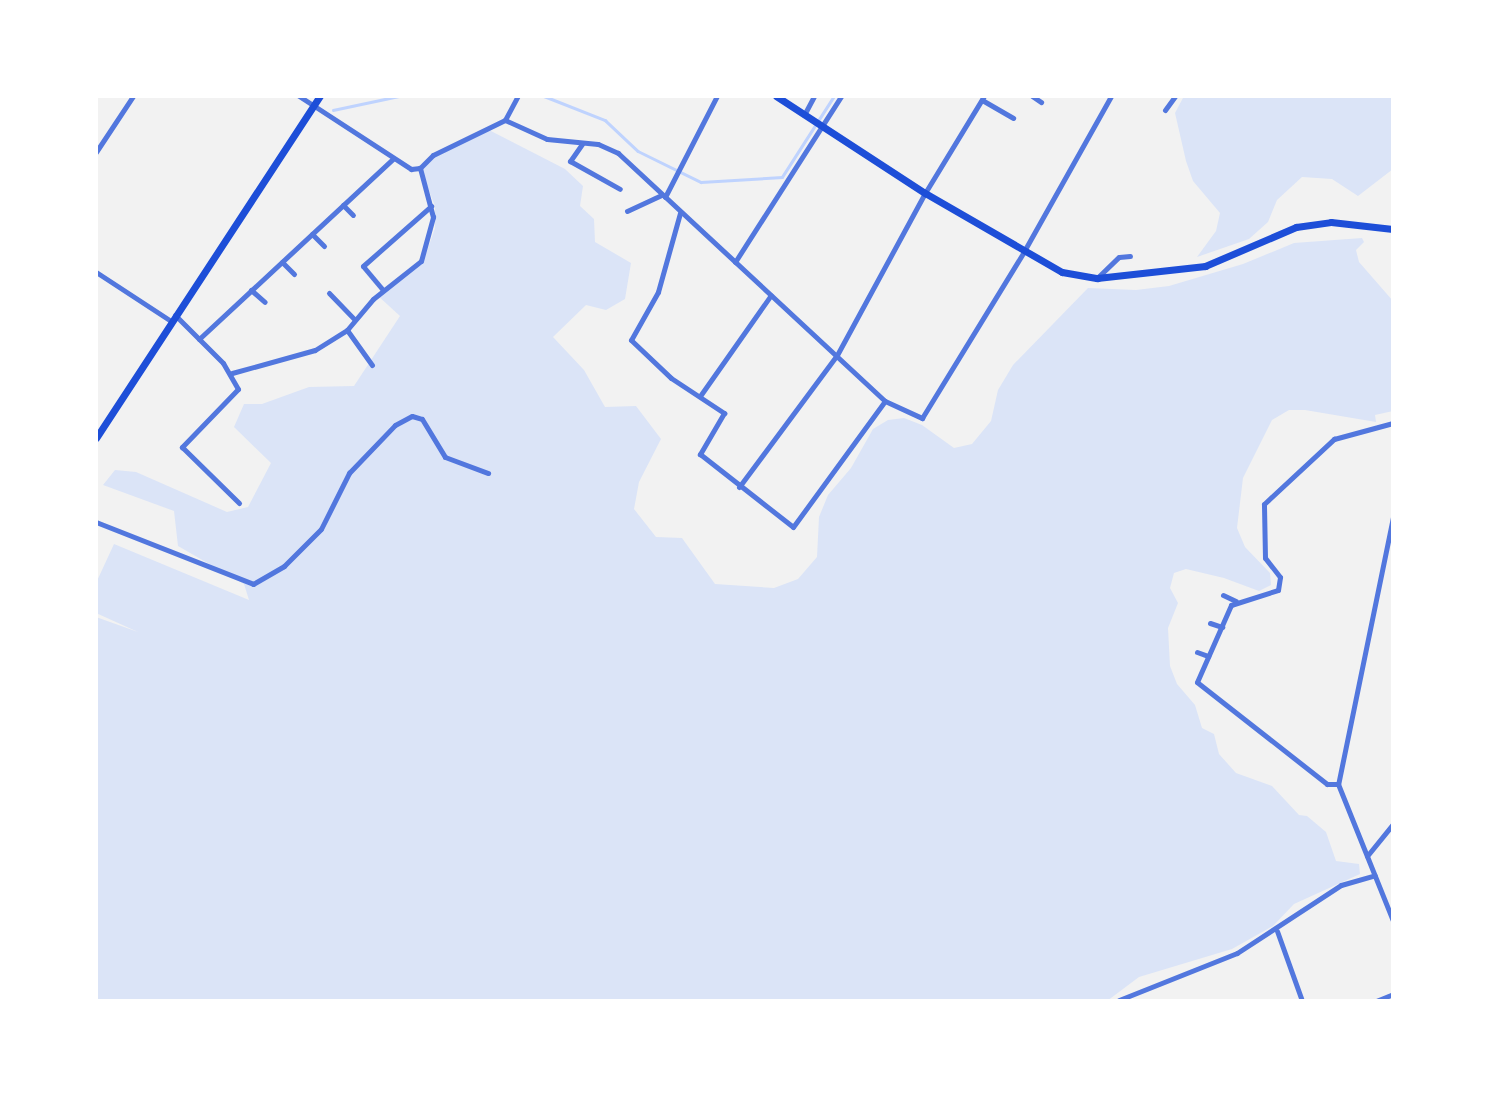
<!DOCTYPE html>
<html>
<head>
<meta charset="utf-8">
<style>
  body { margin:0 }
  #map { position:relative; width:1489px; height:1097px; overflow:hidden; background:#f2f2f2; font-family:Rubik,sans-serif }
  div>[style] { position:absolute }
  .green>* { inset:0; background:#dbe4f7 }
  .stream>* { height:2.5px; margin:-1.25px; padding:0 1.25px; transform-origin:1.25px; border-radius:1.25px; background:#bfd3fe }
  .minor>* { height:5px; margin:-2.5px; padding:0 2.5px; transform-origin:2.5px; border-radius:2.5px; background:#5277de }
  .secondary>* { height:7px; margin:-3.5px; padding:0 3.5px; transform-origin:3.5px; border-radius:3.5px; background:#1d4ed8 }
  span { translate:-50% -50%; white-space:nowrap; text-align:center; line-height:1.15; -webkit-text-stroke:6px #fff; paint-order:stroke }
  .frame { position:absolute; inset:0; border:98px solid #fff; pointer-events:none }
</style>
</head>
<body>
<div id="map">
  <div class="green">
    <i style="clip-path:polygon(1184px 96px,1393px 96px,1393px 169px,1358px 196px,1332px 179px,1302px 177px,1277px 200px,1268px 222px,1249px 239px,1197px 257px,1216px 231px,1220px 213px,1193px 181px,1186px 161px,1175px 113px)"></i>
    <i style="clip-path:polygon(487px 129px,565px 169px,583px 186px,580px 206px,594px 219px,595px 242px,631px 263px,625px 299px,606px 310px,586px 305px,553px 337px,584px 370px,605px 407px,636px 406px,661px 439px,639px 482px,634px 509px,656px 537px,682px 538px,715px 584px,774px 588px,798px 579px,817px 557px,819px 517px,828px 495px,851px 468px,873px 429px,888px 420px,904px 418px,922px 425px,954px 448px,972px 444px,991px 421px,998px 390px,1013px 365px,1088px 288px,1136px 290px,1169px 286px,1243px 264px,1294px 243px,1362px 238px,1364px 242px,1356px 250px,1359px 262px,1393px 301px,1393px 411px,1375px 415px,1376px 422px,1305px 410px,1289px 410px,1272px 420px,1243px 478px,1237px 528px,1245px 547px,1270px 573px,1271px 585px,1259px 591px,1224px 578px,1186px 569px,1174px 573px,1170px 588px,1178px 603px,1168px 628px,1170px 666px,1177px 684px,1195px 705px,1202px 728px,1214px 734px,1219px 754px,1236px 773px,1272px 786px,1299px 815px,1307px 816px,1326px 832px,1336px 861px,1359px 864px,1360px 874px,1294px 904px,1273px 926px,1232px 949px,1139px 977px,1107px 1001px,96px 1001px,96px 617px,138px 632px,96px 613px,96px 583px,114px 544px,249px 600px,244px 584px,178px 546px,174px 511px,103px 485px,115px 470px,136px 472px,227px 512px,248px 507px,271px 463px,234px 427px,244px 404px,262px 404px,309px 387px,354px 386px,400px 316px,377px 295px,424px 260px,435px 228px,435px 206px,420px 168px,442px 151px)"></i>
  </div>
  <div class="stream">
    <i style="left:544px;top:96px;width:66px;rotate:21.5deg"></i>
    <i style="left:605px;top:120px;width:45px;rotate:43.2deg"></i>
    <i style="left:638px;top:151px;width:70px;rotate:26.2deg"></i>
    <i style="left:701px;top:182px;width:81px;rotate:-3.5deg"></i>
    <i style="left:782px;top:177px;width:96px;rotate:-57.3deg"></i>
    <i style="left:333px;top:110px;width:67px;rotate:-12deg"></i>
  </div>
  <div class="minor">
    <i style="left:299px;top:96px;width:134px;rotate:33.1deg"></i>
    <i style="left:411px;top:169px;width:9px;rotate:-6deg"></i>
    <i style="left:420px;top:168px;width:18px;rotate:-45deg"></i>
    <i style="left:433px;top:155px;width:80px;rotate:-25.9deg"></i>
    <i style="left:505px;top:120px;width:46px;rotate:24.3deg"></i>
    <i style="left:547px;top:139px;width:51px;rotate:5.6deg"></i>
    <i style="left:598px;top:144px;width:22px;rotate:24deg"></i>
    <i style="left:618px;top:153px;width:364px;rotate:42.9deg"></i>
    <i style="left:885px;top:401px;width:41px;rotate:24.7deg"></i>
    <i style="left:922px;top:418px;width:193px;rotate:-58.5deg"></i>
    <i style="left:1023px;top:253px;width:180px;rotate:-60.7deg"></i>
    <i style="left:1032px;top:96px;width:11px;rotate:34deg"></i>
    <i style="left:982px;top:100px;width:36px;rotate:30deg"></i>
    <i style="left:1165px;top:110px;width:17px;rotate:-54deg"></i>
    <i style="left:804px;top:115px;width:21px;rotate:-62deg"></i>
    <i style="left:505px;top:120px;width:27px;rotate:-62deg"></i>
    <i style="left:582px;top:144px;width:21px;rotate:125deg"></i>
    <i style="left:570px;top:161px;width:57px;rotate:29.2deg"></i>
    <i style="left:96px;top:152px;width:67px;rotate:-56.5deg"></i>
    <i style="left:665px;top:197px;width:114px;rotate:-62.8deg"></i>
    <i style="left:343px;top:205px;width:14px;rotate:45deg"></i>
    <i style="left:627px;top:211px;width:38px;rotate:-25deg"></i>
    <i style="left:680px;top:213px;width:82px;rotate:105.6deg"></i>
    <i style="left:658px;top:292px;width:55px;rotate:119.4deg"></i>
    <i style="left:631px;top:340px;width:55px;rotate:43.5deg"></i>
    <i style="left:671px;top:378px;width:64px;rotate:33.4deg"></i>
    <i style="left:724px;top:413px;width:48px;rotate:120.3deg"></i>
    <i style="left:700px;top:454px;width:118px;rotate:38.1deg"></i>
    <i style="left:793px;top:527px;width:156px;rotate:-53.9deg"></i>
    <i style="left:312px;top:234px;width:17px;rotate:45deg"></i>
    <i style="left:282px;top:262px;width:17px;rotate:45deg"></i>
    <i style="left:735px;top:262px;width:197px;rotate:-57.4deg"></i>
    <i style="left:96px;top:272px;width:90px;rotate:33.2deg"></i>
    <i style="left:1097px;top:278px;width:30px;rotate:-44deg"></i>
    <i style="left:1119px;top:257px;width:11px;rotate:-5deg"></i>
    <i style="left:251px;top:290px;width:18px;rotate:41deg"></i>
    <i style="left:383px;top:290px;width:31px;rotate:-130deg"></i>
    <i style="left:363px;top:266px;width:91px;rotate:-41.4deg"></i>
    <i style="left:329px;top:293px;width:37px;rotate:46deg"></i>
    <i style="left:175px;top:315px;width:68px;rotate:45deg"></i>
    <i style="left:223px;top:363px;width:30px;rotate:60deg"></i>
    <i style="left:238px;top:389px;width:81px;rotate:134deg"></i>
    <i style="left:182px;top:447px;width:80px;rotate:44.5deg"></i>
    <i style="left:347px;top:330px;width:43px;rotate:54.5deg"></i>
    <i style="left:199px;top:339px;width:265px;rotate:-42.9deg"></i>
    <i style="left:232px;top:373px;width:86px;rotate:-15.5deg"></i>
    <i style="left:315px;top:350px;width:38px;rotate:-32deg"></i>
    <i style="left:347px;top:330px;width:40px;rotate:-50deg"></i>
    <i style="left:373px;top:299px;width:61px;rotate:-38.4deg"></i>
    <i style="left:421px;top:261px;width:46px;rotate:-74.7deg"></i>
    <i style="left:433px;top:217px;width:51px;rotate:-104.9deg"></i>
    <i style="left:700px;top:396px;width:123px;rotate:-54.9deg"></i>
    <i style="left:739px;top:487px;width:164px;rotate:-53.4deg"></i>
    <i style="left:837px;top:355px;width:184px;rotate:-61.5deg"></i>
    <i style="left:925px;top:193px;width:114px;rotate:-58.7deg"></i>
    <i style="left:1393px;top:517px;width:273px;rotate:101.6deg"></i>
    <i style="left:1338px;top:784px;width:148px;rotate:68.1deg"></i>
    <i style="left:96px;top:522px;width:169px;rotate:21.5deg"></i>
    <i style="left:253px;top:584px;width:36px;rotate:-30deg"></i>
    <i style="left:284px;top:566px;width:52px;rotate:-45deg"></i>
    <i style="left:321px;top:529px;width:63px;rotate:-63.4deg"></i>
    <i style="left:349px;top:473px;width:66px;rotate:-46.2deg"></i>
    <i style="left:395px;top:425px;width:19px;rotate:-28deg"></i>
    <i style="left:412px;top:416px;width:10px;rotate:17deg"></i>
    <i style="left:422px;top:419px;width:44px;rotate:58.8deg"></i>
    <i style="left:445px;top:457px;width:46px;rotate:20.4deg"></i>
    <i style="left:1223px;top:595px;width:14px;rotate:25deg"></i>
    <i style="left:1210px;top:623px;width:13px;rotate:18deg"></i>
    <i style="left:1197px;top:652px;width:12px;rotate:20deg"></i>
    <i style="left:1338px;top:784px;width:11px;rotate:180deg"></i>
    <i style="left:1327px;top:784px;width:165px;rotate:-141.9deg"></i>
    <i style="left:1197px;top:682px;width:84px;rotate:-66.2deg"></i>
    <i style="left:1231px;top:605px;width:49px;rotate:-17.7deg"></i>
    <i style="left:1278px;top:590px;width:13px;rotate:-81deg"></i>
    <i style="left:1280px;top:577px;width:24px;rotate:-128deg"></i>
    <i style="left:1265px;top:558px;width:54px;rotate:-91.1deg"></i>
    <i style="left:1264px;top:504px;width:96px;rotate:-42.9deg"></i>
    <i style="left:1334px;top:439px;width:61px;rotate:-15.2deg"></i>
    <i style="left:1367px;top:856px;width:41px;rotate:-50.9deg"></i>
    <i style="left:1277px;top:931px;width:74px;rotate:70.3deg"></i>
    <i style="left:1119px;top:1000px;width:127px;rotate:-21.7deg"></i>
    <i style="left:1237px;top:953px;width:124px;rotate:-33.2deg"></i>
    <i style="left:1341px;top:885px;width:35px;rotate:-16deg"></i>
    <i style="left:1376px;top:1001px;width:18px;rotate:-22deg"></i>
  </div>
  <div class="secondary">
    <i style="left:776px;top:96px;width:178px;rotate:33.1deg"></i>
    <i style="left:925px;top:193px;width:158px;rotate:30deg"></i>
    <i style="left:1062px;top:272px;width:36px;rotate:10deg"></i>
    <i style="left:1097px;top:278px;width:109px;rotate:-6.3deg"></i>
    <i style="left:1205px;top:266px;width:99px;rotate:-23.2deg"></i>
    <i style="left:1296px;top:227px;width:35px;rotate:-8deg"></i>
    <i style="left:1331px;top:222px;width:62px;rotate:6.4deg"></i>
    <i style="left:96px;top:438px;width:409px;rotate:-56.8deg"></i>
  </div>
  <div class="frame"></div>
</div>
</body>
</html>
